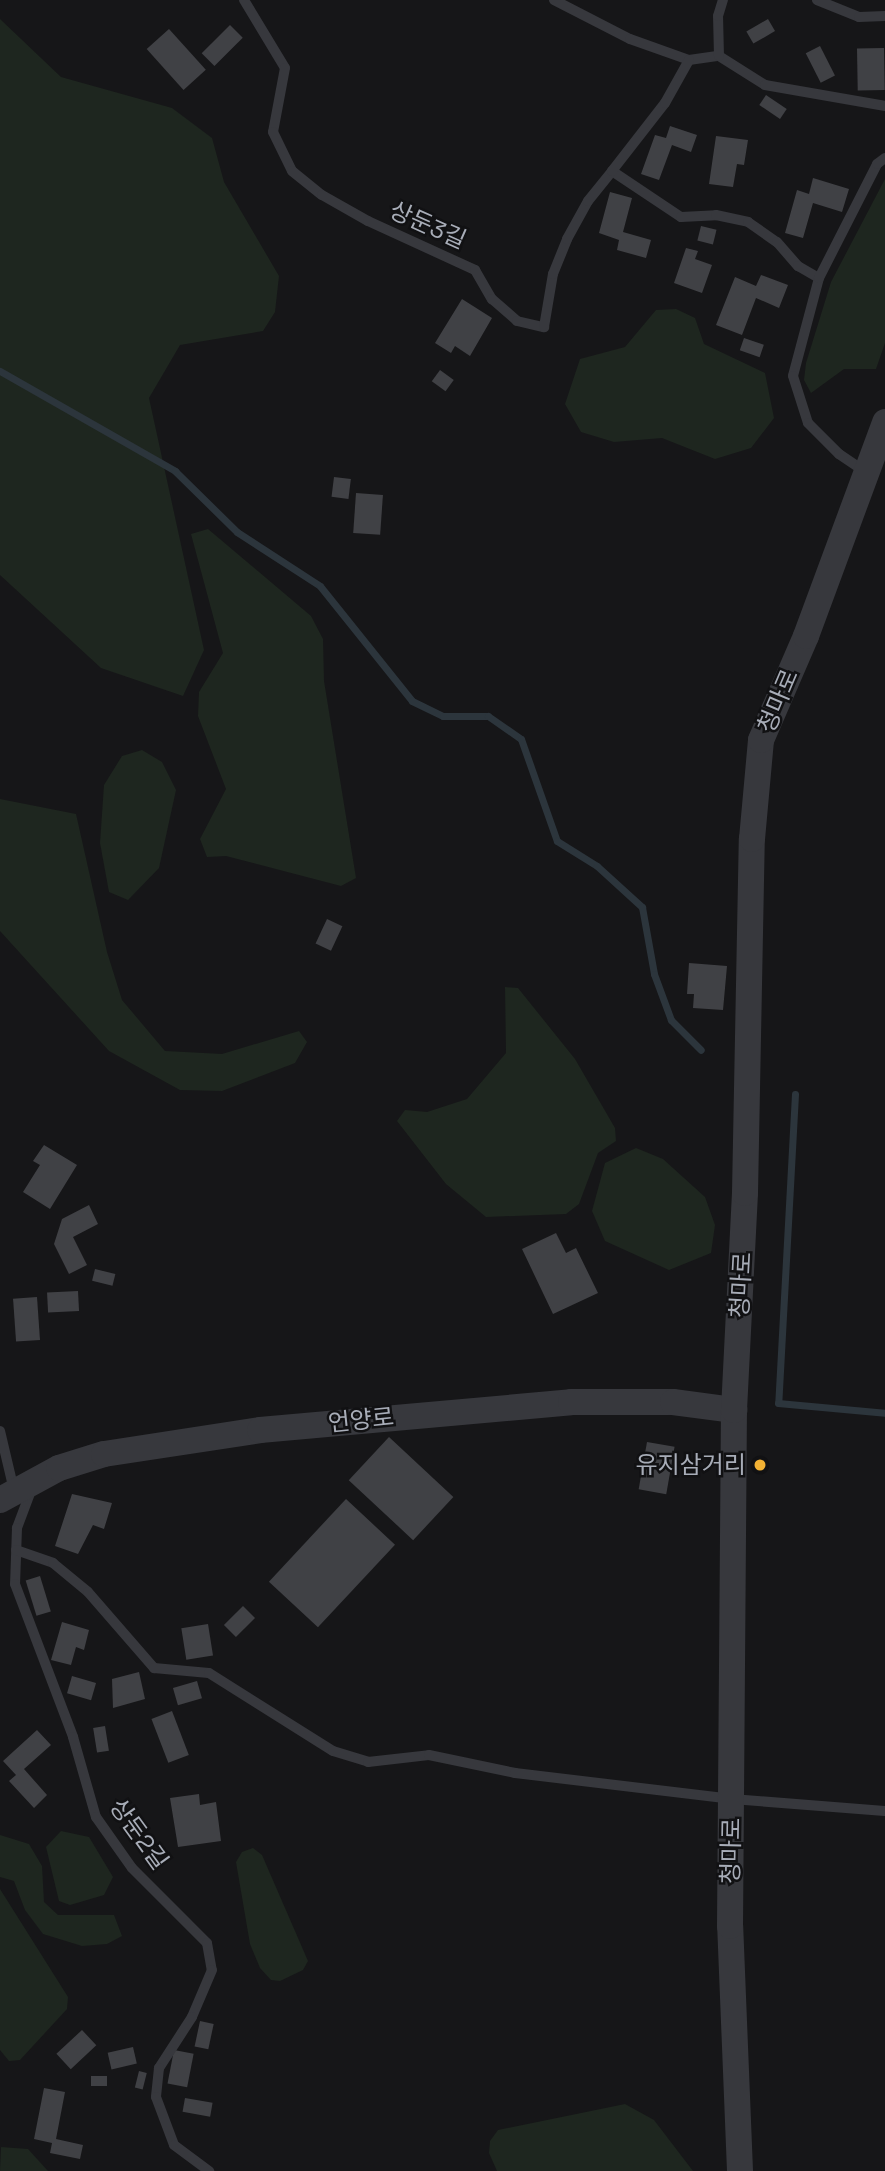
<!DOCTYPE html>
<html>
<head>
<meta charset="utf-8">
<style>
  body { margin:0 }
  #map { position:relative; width:885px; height:2171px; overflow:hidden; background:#161618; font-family:"Space Grotesk","Noto Sans KR",sans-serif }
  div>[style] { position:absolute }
  .green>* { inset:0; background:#1e261f }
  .stream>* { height:7px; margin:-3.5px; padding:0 3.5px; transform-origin:3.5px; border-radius:3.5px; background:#2c353c }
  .building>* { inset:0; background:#404145; transform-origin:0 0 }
  .service>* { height:10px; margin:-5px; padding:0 5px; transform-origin:5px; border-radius:5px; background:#37383d }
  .tertiary>* { height:26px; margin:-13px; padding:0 13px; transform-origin:13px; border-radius:13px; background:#37383d }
  .dots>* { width:19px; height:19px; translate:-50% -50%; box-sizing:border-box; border:4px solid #111113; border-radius:50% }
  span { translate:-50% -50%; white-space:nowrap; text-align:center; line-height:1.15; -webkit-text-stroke:5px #111113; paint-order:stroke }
  .street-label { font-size:24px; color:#a8adb8 }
  .poi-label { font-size:24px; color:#a8adb8 }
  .right { translate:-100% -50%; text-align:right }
</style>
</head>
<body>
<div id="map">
  <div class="green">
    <i style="clip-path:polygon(0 19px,61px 77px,172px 108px,212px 138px,224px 182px,279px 276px,275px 312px,263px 331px,180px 345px,149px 398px,204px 650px,183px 696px,101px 668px,0 575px)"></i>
    <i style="clip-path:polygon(885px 179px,885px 343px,876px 369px,844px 369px,811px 393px,804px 380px,806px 363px,831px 282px)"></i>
    <i style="clip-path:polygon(676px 309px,695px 318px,704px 344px,765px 373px,774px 418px,751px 448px,715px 459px,662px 438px,614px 442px,581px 432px,565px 404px,580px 359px,625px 347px,656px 310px)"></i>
    <i style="clip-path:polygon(208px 529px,311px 616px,323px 639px,324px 681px,356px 878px,341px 886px,226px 856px,207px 857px,200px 839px,226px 789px,198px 716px,199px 692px,223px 653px,191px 534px)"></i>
    <i style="clip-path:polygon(142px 750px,162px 762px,176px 790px,159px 868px,128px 900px,109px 892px,100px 843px,104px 785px,122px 756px)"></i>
    <i style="clip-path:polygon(0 799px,76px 814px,107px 952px,122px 1000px,165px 1051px,222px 1054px,299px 1031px,307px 1042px,295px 1063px,222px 1091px,180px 1090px,109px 1051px,0 931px)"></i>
    <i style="clip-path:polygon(505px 987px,518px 988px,575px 1059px,615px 1128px,616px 1141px,598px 1153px,579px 1204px,566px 1214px,486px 1217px,446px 1184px,397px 1121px,405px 1110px,427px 1112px,467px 1099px,506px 1053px)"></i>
    <i style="clip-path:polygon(636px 1148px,663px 1159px,705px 1197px,715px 1225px,711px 1253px,669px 1270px,605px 1241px,592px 1211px,605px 1163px)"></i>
    <i style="clip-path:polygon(61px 1831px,89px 1837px,113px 1877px,104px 1895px,70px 1905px,59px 1901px,46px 1847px)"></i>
    <i style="clip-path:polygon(0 1835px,29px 1844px,42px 1866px,44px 1902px,58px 1915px,114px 1915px,122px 1936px,107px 1944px,82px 1946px,43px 1934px,25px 1910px,14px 1881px,0 1877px)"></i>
    <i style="clip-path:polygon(253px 1848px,262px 1855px,308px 1961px,303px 1970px,280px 1981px,271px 1980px,260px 1968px,250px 1944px,236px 1862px,242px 1852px)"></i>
    <i style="clip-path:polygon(0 1889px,68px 1997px,67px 2009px,20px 2060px,9px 2061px,0 2050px)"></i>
    <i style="clip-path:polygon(625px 2104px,654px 2120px,693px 2171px,497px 2171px,489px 2153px,490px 2141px,498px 2130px)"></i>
    <i style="clip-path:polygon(1px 2147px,28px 2149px,48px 2171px,0 2171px)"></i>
  </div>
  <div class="stream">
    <i style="left:0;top:371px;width:202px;rotate:29.7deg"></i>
    <i style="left:175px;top:471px;width:87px;rotate:44.5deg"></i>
    <i style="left:237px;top:532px;width:99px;rotate:33deg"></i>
    <i style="left:320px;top:586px;width:147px;rotate:51.3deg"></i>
    <i style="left:412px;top:701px;width:34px;rotate:26deg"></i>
    <i style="left:443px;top:716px;width:45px"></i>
    <i style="left:488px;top:716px;width:40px;rotate:34.9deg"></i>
    <i style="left:521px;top:739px;width:108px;rotate:70.6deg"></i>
    <i style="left:557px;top:841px;width:47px;rotate:32deg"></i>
    <i style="left:597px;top:866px;width:61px;rotate:42.3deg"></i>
    <i style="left:642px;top:907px;width:68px;rotate:79.8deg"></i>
    <i style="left:654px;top:974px;width:49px;rotate:69.7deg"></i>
    <i style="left:671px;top:1020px;width:42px;rotate:45deg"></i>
    <i style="left:795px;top:1094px;width:309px;rotate:93.1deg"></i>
    <i style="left:778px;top:1403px;width:107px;rotate:5.3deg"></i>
  </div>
  <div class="building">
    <i style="left:768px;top:19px;width:14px;height:25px;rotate:60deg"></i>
    <i style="left:230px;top:25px;width:18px;height:40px;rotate:45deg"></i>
    <i style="left:169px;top:29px;width:55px;height:30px;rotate:48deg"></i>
    <i style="left:820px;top:46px;width:33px;height:16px;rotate:63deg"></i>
    <i style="left:884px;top:48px;width:42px;height:27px;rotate:89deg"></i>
    <i style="left:766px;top:95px;width:25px;height:12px;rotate:34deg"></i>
    <i style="clip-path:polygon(670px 126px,697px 135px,691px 152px,672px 145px,659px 180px,641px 174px,655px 135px,666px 138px)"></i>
    <i style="clip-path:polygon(716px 136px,748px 140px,744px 165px,737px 164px,733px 187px,709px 184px)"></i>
    <i style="clip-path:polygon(813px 178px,849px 189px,842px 212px,813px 203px,803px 238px,785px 233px,797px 190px,809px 194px)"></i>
    <i style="clip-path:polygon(610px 192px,632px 198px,623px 232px,651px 240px,646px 258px,617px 250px,619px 240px,599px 233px)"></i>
    <i style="left:701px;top:226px;width:16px;height:15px;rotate:14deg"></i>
    <i style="clip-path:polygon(686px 248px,698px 251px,695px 259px,712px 265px,702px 293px,674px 283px)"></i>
    <i style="clip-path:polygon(761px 275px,788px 285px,779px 308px,756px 298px,742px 335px,716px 325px,735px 277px,756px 286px)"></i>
    <i style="clip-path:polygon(462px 299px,492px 318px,470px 356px,455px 346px,451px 353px,435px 343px)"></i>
    <i style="left:744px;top:338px;width:21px;height:13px;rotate:19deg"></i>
    <i style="left:440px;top:370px;width:17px;height:14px;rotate:36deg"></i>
    <i style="left:334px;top:477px;width:17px;height:20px;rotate:7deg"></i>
    <i style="left:356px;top:493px;width:27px;height:40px;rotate:4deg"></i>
    <i style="left:327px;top:919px;width:17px;height:27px;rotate:25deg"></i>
    <i style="clip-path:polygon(689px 963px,727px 966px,723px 1010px,693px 1008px,694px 994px,687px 994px)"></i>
    <i style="clip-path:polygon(44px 1145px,77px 1165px,50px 1209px,23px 1192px,40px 1165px,33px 1161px)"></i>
    <i style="clip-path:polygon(89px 1205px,98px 1224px,73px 1237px,87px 1265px,69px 1274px,54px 1244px,62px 1219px)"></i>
    <i style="clip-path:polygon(556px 1233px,566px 1253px,576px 1248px,598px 1293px,553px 1314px,522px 1249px)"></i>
    <i style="left:95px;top:1269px;width:21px;height:12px;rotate:14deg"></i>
    <i style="left:78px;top:1291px;width:20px;height:31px;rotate:87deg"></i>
    <i style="left:37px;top:1297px;width:43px;height:24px;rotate:86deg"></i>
    <i style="left:389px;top:1437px;width:88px;height:59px;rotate:43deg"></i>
    <i style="left:647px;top:1442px;width:28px;height:48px;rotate:10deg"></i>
    <i style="clip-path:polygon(72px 1494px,112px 1503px,104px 1529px,93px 1525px,78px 1554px,55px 1546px)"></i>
    <i style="left:346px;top:1499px;width:67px;height:113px;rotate:43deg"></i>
    <i style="left:40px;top:1576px;width:37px;height:15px;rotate:73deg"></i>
    <i style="left:243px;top:1606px;width:17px;height:27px;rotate:45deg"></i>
    <i style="clip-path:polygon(62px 1622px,89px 1630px,84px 1650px,76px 1647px,71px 1665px,51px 1660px)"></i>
    <i style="left:208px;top:1624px;width:32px;height:27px;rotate:81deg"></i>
    <i style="clip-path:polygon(139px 1672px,145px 1699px,113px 1708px,112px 1679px)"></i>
    <i style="left:72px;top:1676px;width:25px;height:18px;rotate:16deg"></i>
    <i style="left:197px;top:1681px;width:18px;height:25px;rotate:74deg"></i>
    <i style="left:172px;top:1711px;width:47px;height:22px;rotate:69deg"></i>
    <i style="left:105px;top:1726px;width:25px;height:12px;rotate:81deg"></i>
    <i style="clip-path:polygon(37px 1730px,51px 1745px,24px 1769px,47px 1795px,34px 1808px,9px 1781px,16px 1775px,3px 1761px)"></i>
    <i style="clip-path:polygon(199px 1794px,200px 1805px,216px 1802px,221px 1841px,178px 1847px,170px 1798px)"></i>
    <i style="left:200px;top:2021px;width:14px;height:26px;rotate:12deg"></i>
    <i style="left:82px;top:2030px;width:21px;height:35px;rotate:47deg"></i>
    <i style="left:133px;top:2047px;width:17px;height:26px;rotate:77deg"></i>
    <i style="left:174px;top:2050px;width:20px;height:34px;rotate:11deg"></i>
    <i style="left:139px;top:2071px;width:8px;height:17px;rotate:14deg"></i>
    <i style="left:91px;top:2076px;width:16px;height:10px"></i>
    <i style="clip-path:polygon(44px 2088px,65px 2092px,56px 2139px,83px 2145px,80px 2159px,50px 2153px,52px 2143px,34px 2139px)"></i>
    <i style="left:185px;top:2098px;width:28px;height:14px;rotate:10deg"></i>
  </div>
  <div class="service">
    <i style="left:244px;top:0;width:79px;rotate:58.9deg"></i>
    <i style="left:285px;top:68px;width:65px;rotate:100.6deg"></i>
    <i style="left:273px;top:132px;width:43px;rotate:64deg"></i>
    <i style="left:292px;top:171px;width:38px;rotate:39deg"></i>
    <i style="left:322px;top:195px;width:53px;rotate:29.5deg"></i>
    <i style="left:368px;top:221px;width:118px;rotate:24.6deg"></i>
    <i style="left:475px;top:270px;width:34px;rotate:60deg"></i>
    <i style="left:492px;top:299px;width:33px;rotate:41deg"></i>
    <i style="left:517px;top:321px;width:28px;rotate:13deg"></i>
    <i style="left:544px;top:327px;width:54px;rotate:-80.4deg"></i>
    <i style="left:553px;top:274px;width:38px;rotate:-68deg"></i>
    <i style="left:567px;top:239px;width:43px;rotate:-61.1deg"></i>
    <i style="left:588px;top:201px;width:38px;rotate:-51deg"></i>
    <i style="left:612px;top:171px;width:83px;rotate:33.7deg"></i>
    <i style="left:681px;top:217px;width:35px;rotate:-3deg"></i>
    <i style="left:716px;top:215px;width:33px;rotate:12deg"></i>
    <i style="left:748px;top:222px;width:35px;rotate:35deg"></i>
    <i style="left:777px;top:242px;width:32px;rotate:49deg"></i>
    <i style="left:798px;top:266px;width:24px;rotate:30deg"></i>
    <i style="left:819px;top:278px;width:101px;rotate:104.9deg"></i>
    <i style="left:793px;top:376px;width:49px;rotate:72.3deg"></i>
    <i style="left:808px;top:423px;width:44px;rotate:45deg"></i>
    <i style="left:839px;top:454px;width:34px;rotate:34deg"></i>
    <i style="left:554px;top:0;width:85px;rotate:27.2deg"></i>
    <i style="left:630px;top:39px;width:63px;rotate:19.6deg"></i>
    <i style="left:689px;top:60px;width:30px;rotate:-8deg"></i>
    <i style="left:719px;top:56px;width:54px;rotate:32.2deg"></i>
    <i style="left:765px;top:85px;width:122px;rotate:9.9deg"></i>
    <i style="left:817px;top:0;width:45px;rotate:22deg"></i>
    <i style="left:859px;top:17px;width:26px;rotate:-2deg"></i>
    <i style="left:719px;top:56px;width:40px;rotate:-91.4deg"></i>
    <i style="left:718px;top:16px;width:17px;rotate:-73deg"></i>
    <i style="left:612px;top:171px;width:86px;rotate:-52.1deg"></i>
    <i style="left:665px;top:103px;width:49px;rotate:-60.8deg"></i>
    <i style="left:819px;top:278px;width:128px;rotate:-63deg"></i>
    <i style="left:877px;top:164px;width:10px;rotate:-37deg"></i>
    <i style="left:0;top:1431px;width:61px;rotate:76.7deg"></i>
    <i style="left:32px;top:1488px;width:43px;rotate:110.6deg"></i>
    <i style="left:17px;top:1528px;width:56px;rotate:92deg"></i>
    <i style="left:15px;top:1584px;width:164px;rotate:69.2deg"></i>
    <i style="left:73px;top:1737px;width:83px;rotate:74deg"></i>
    <i style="left:96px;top:1817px;width:62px;rotate:54.8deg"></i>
    <i style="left:132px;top:1868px;width:106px;rotate:45deg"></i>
    <i style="left:207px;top:1943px;width:27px;rotate:80deg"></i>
    <i style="left:212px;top:1970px;width:51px;rotate:113.1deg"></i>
    <i style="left:192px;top:2017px;width:61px;rotate:122.9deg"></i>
    <i style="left:159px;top:2068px;width:29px;rotate:96deg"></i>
    <i style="left:156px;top:2097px;width:51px;rotate:69.4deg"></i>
    <i style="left:174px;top:2145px;width:44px;rotate:36.6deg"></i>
    <i style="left:16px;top:1550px;width:39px;rotate:19deg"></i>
    <i style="left:53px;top:1563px;width:45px;rotate:39.6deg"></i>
    <i style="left:88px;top:1592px;width:101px;rotate:49deg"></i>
    <i style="left:154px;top:1668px;width:55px;rotate:5.2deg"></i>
    <i style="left:209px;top:1673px;width:146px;rotate:32.2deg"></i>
    <i style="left:333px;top:1751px;width:37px;rotate:17deg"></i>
    <i style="left:368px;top:1762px;width:61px;rotate:-6.5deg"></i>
    <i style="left:429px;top:1755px;width:88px;rotate:11.8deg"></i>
    <i style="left:515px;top:1773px;width:219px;rotate:6.8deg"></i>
    <i style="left:732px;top:1799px;width:153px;rotate:4.5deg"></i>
  </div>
  <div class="tertiary">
    <i style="left:0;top:1500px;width:67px;rotate:-28.5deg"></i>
    <i style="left:59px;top:1468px;width:47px;rotate:-17.3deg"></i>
    <i style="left:104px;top:1454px;width:158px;rotate:-8.7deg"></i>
    <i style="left:260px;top:1430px;width:312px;rotate:-5.1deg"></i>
    <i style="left:571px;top:1402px;width:102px"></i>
    <i style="left:673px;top:1402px;width:62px;rotate:7.5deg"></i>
    <i style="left:740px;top:2171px;width:245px;rotate:-92.3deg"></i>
    <i style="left:730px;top:1926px;width:516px;rotate:-89.56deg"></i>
    <i style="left:734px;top:1410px;width:217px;rotate:-87.1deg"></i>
    <i style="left:745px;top:1193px;width:354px;rotate:-88.9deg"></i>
    <i style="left:752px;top:839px;width:99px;rotate:-84.8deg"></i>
    <i style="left:761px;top:740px;width:113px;rotate:-66.6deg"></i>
    <i style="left:806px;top:636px;width:228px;rotate:-69.7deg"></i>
  </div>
  <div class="dots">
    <i style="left:760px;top:1465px;background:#f2b134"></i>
  </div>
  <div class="street-label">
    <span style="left:428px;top:225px;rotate:24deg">상둔3길</span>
    <span style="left:778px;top:701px;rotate:-67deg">청마로</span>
    <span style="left:741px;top:1285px;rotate:-87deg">청마로</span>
    <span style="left:361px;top:1420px;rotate:-6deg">언양로</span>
    <span style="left:139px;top:1834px;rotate:54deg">상둔2길</span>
    <span style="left:731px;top:1851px;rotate:-89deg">청마로</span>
  </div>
  <div class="poi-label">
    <span class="right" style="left:746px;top:1465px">유지삼거리</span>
  </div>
</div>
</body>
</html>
